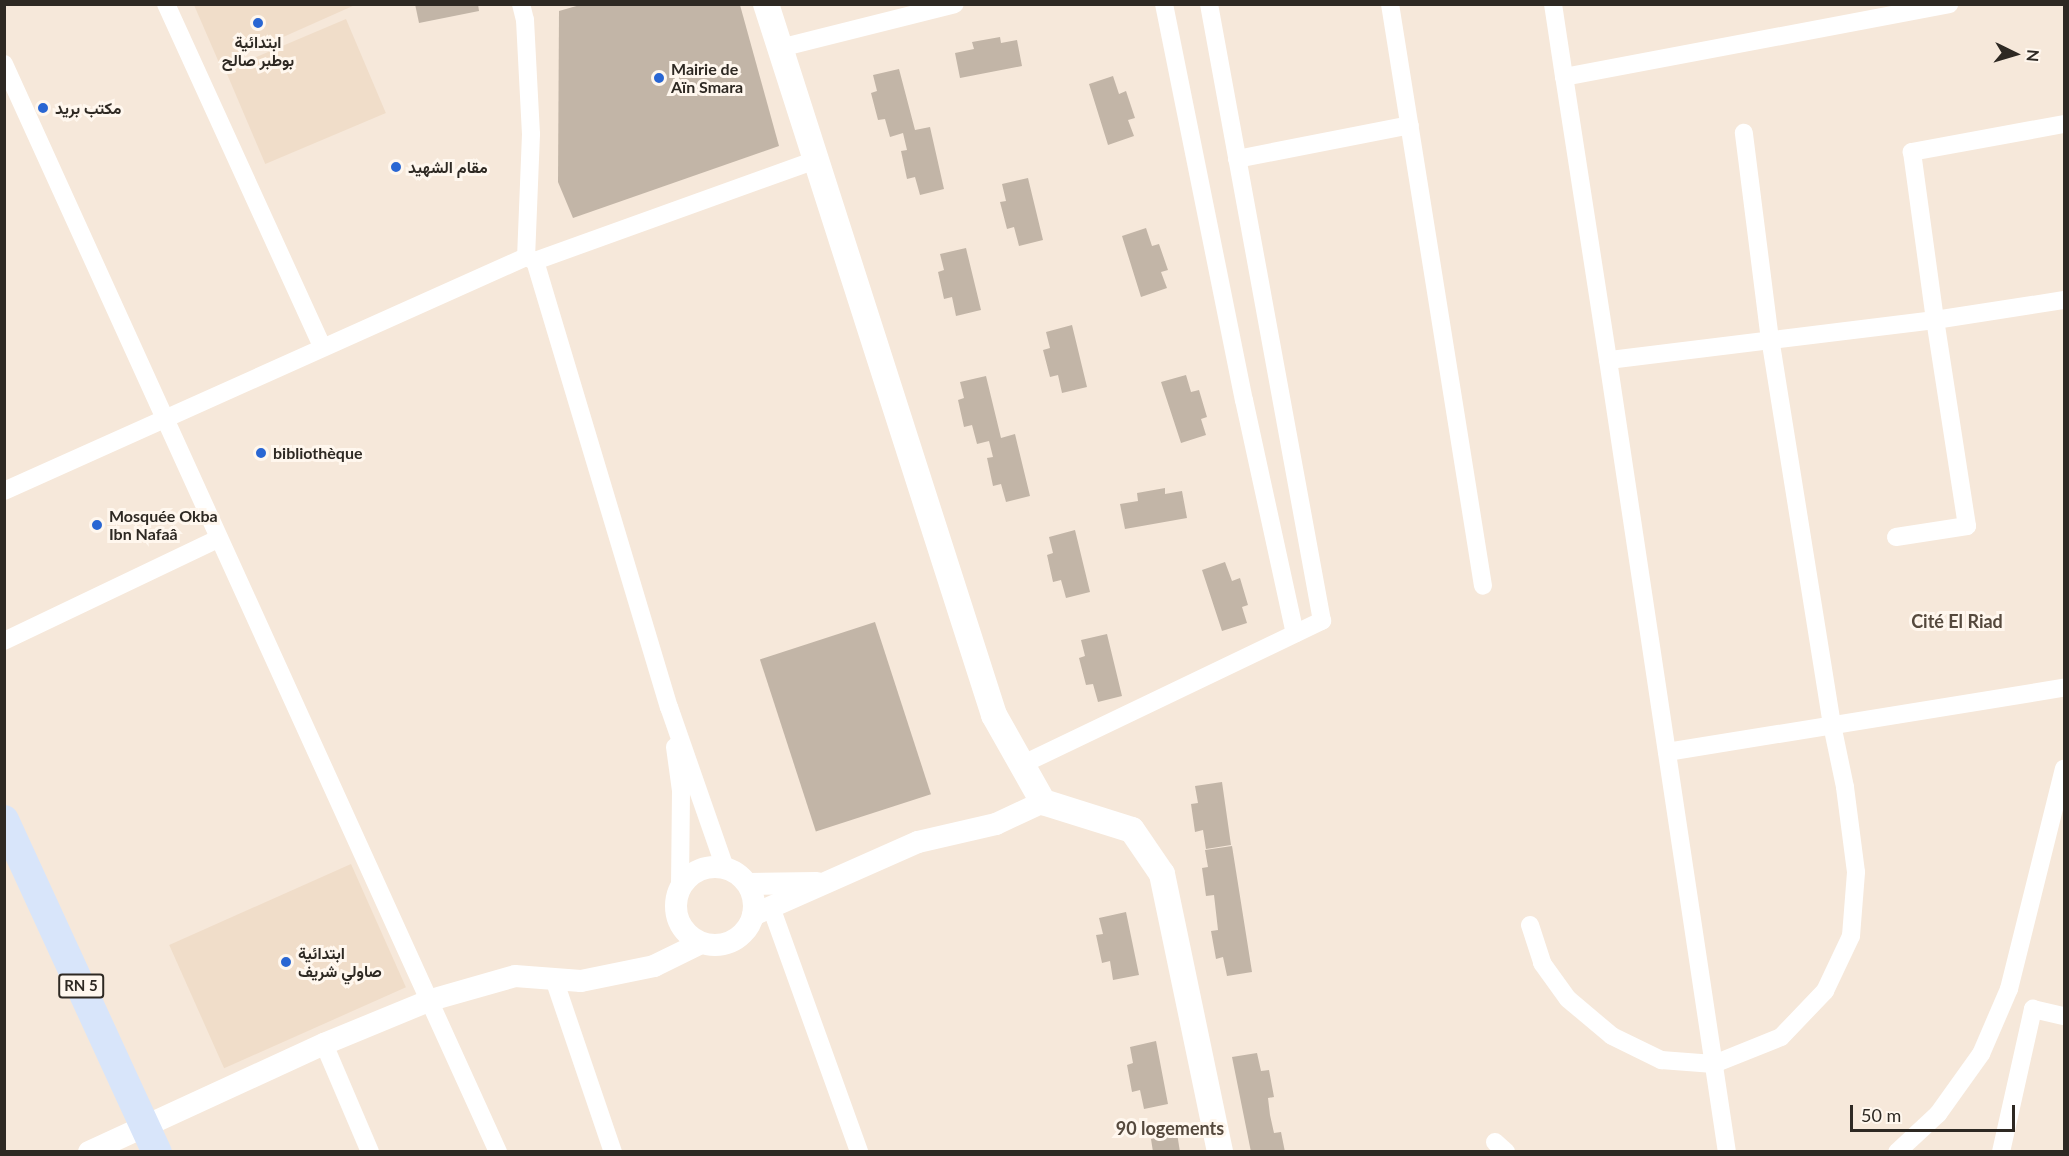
<!DOCTYPE html>
<html>
<head>
<meta charset="utf-8">
<style>
  body { margin:0 }
  #map { position:relative; width:2069px; height:1156px; overflow:hidden; background:#f6e8da; font-family:Lato,Vazirmatn,sans-serif }
  div>[style] { position:absolute }
  .built>* { inset:0; background:#f0ddc9; transform-origin:0 0 }
  .building>* { inset:0; background:#c2b5a7; transform-origin:0 0 }
  .minor>* { height:18px; margin:-9px; padding:0 9px; transform-origin:9px; border-radius:9px; background:#fff }
  .tertiary>* { height:22px; margin:-11px; padding:0 11px; transform-origin:11px; border-radius:11px; background:#fff }
  .tertiary>.ring { margin:-11px; padding:0; box-sizing:content-box; background:none; border:22px solid #fff; border-radius:50% }
  .secondary>* { height:26px; margin:-13px; padding:0 13px; transform-origin:13px; border-radius:13px; background:#fff }
  .primary>* { height:30px; margin:-15px; padding:0 15px; transform-origin:15px; border-radius:15px; background:#d8e5fa }
  .dots>* { width:16px; height:16px; translate:-50% -50%; box-sizing:border-box; border:3px solid #fff7ee; border-radius:50% }
  span { translate:-50% -50%; white-space:nowrap; text-align:center; line-height:1.15; -webkit-text-stroke:6px #fff7ee; paint-order:stroke }
  .shield-label span { padding:2px 4px; background:#fff7ee; border:2px solid; border-radius:4px; -webkit-text-stroke-width:0 }
  .shield-label { font-size:15px; color:#2e2923; font-weight:700 }
  .poi-label { font-size:16px; color:#2e2923; font-weight:700 }
  .left { translate:0 -50%; text-align:left }
  .neighbourhood-label { font-size:18px; color:#55493d; font-weight:700 }
  .frame { position:absolute; inset:0; border:6px solid #2e2923; pointer-events:none }
  .north { position:absolute; left:1985px; top:24px; width:60px; height:60px; -webkit-text-stroke:4px #fff7ee; paint-order:stroke; rotate:95deg; font-size:16px; font-weight:700; line-height:24px; text-align:center; color:#2e2923 }
  .north::after { content:''; display:block; margin:auto; width:21px; height:27px; background:#2e2923; clip-path:polygon(50% 0,100% 100%,50% 72%,0 100%) }
  .scale { position:absolute; left:1850px; top:1105px; width:165px; height:27px; box-sizing:border-box; border:3px solid #2e2923; border-top:0; padding-left:8px; font-size:18px; line-height:21px; white-space:nowrap; color:#2e2923; -webkit-text-stroke:4px #fff7ee; paint-order:stroke }
</style>
</head>
<body>
<div id="map">
  <div class="built">
    <i style="clip-path:polygon(194px 5px,355px 5px,220px 65px)"></i>
    <i style="left:346px;top:19px;width:102px;height:131px;rotate:67deg"></i>
    <i style="left:351px;top:864px;width:135px;height:199px;rotate:66deg"></i>
  </div>
  <div class="building">
    <i style="clip-path:polygon(415px 4px,478px 4px,479px 11px,419px 23px)"></i>
    <i style="clip-path:polygon(580px 5px,740px 5px,779px 146px,573px 218px,558px 182px,559px 11px)"></i>
    <i style="clip-path:polygon(1000px 37px,1001px 43px,1017px 40px,1022px 66px,960px 78px,955px 53px,974px 49px,972px 42px)"></i>
    <i style="clip-path:polygon(899px 69px,915px 130px,930px 127px,944px 189px,920px 195px,915px 177px,907px 179px,901px 151px,907px 150px,903px 133px,890px 137px,885px 119px,878px 120px,871px 93px,877px 91px,873px 75px)"></i>
    <i style="clip-path:polygon(1113px 76px,1119px 94px,1126px 91px,1135px 118px,1128px 120px,1134px 136px,1108px 145px,1089px 84px)"></i>
    <i style="clip-path:polygon(1028px 178px,1043px 240px,1019px 246px,1014px 227px,1007px 229px,1000px 202px,1006px 201px,1002px 184px)"></i>
    <i style="clip-path:polygon(1146px 228px,1152px 246px,1159px 244px,1168px 270px,1161px 272px,1167px 288px,1141px 297px,1122px 236px)"></i>
    <i style="clip-path:polygon(966px 248px,981px 310px,956px 316px,952px 297px,944px 299px,938px 272px,944px 270px,940px 254px)"></i>
    <i style="clip-path:polygon(1072px 325px,1087px 387px,1062px 393px,1058px 375px,1050px 377px,1043px 350px,1050px 348px,1046px 332px)"></i>
    <i style="clip-path:polygon(1186px 375px,1191px 392px,1199px 390px,1207px 417px,1201px 419px,1206px 435px,1181px 443px,1161px 382px)"></i>
    <i style="clip-path:polygon(986px 376px,1001px 438px,1015px 434px,1030px 496px,1006px 502px,1001px 484px,993px 486px,987px 458px,993px 457px,989px 441px,977px 444px,972px 425px,964px 427px,958px 400px,964px 398px,960px 382px)"></i>
    <i style="clip-path:polygon(1165px 488px,1165px 494px,1182px 491px,1187px 518px,1125px 529px,1120px 504px,1138px 501px,1137px 493px)"></i>
    <i style="clip-path:polygon(1075px 530px,1090px 592px,1066px 598px,1061px 580px,1053px 582px,1047px 555px,1053px 553px,1049px 537px)"></i>
    <i style="clip-path:polygon(1225px 562px,1232px 581px,1240px 578px,1248px 605px,1242px 607px,1247px 623px,1222px 631px,1202px 570px)"></i>
    <i style="left:875px;top:622px;width:181px;height:121px;rotate:72deg"></i>
    <i style="clip-path:polygon(1107px 634px,1122px 696px,1098px 702px,1093px 684px,1086px 685px,1079px 658px,1085px 656px,1081px 640px)"></i>
    <i style="clip-path:polygon(1222px 782px,1231px 845px,1206px 849px,1203px 830px,1195px 832px,1191px 804px,1198px 803px,1195px 786px)"></i>
    <i style="clip-path:polygon(1232px 846px,1252px 972px,1227px 976px,1223px 957px,1216px 959px,1211px 931px,1218px 930px,1214px 895px,1206px 896px,1202px 868px,1208px 867px,1205px 850px)"></i>
    <i style="clip-path:polygon(1126px 912px,1139px 975px,1113px 980px,1110px 961px,1102px 963px,1096px 935px,1103px 934px,1099px 918px)"></i>
    <i style="clip-path:polygon(1156px 1041px,1168px 1104px,1144px 1109px,1140px 1090px,1132px 1092px,1127px 1065px,1133px 1063px,1130px 1047px)"></i>
    <i style="clip-path:polygon(1257px 1053px,1261px 1071px,1269px 1070px,1274px 1097px,1268px 1098px,1270px 1115px,1274px 1133px,1281px 1132px,1285px 1152px,1251px 1152px,1232px 1057px)"></i>
    <i style="clip-path:polygon(1177px 1133px,1180px 1152px,1153px 1152px,1151px 1139px)"></i>
  </div>
  <div class="minor">
    <i style="left:166px;top:4px;width:377px;rotate:65.5deg"></i>
    <i style="left:521px;top:4px;width:16px;rotate:76deg"></i>
    <i style="left:525px;top:20px;width:114px;rotate:87deg"></i>
    <i style="left:531px;top:134px;width:123px;rotate:92.3deg"></i>
    <i style="left:1164px;top:4px;width:404px;rotate:78.6deg"></i>
    <i style="left:1244px;top:400px;width:239px;rotate:77.7deg"></i>
    <i style="left:1390px;top:4px;width:589px;rotate:80.92deg"></i>
    <i style="left:1553px;top:4px;width:74px;rotate:81.4deg"></i>
    <i style="left:780px;top:48px;width:180px;rotate:-14.1deg"></i>
    <i style="left:4px;top:64px;width:1195px;rotate:65.58deg"></i>
    <i style="left:2064px;top:124px;width:155px;rotate:169.6deg"></i>
    <i style="left:1912px;top:152px;width:170px;rotate:82.2deg"></i>
    <i style="left:1935px;top:320px;width:131px;rotate:-8.8deg"></i>
    <i style="left:1237px;top:159px;width:176px;rotate:-11.1deg"></i>
    <i style="left:535px;top:261px;width:466px;rotate:73.3deg"></i>
    <i style="left:669px;top:707px;width:170px;rotate:70.8deg"></i>
    <i style="left:1608px;top:360px;width:801px;rotate:81.46deg"></i>
    <i style="left:4px;top:491px;width:572px;rotate:-24.15deg"></i>
    <i style="left:526px;top:257px;width:10px;rotate:24deg"></i>
    <i style="left:535px;top:261px;width:299px;rotate:-19.8deg"></i>
    <i style="left:1896px;top:537px;width:72px;rotate:-8.8deg"></i>
    <i style="left:1967px;top:526px;width:208px;rotate:-98.8deg"></i>
    <i style="left:1935px;top:320px;width:329px;rotate:173deg"></i>
    <i style="left:1608px;top:360px;width:286px;rotate:-98.8deg"></i>
    <i style="left:1564px;top:77px;width:392px;rotate:-10.7deg"></i>
    <i style="left:4px;top:641px;width:237px;rotate:-25.5deg"></i>
    <i style="left:675px;top:747px;width:44px;rotate:82.2deg"></i>
    <i style="left:681px;top:791px;width:97px;rotate:90.6deg"></i>
    <i style="left:1667px;top:752px;width:402px;rotate:-9.2deg"></i>
    <i style="left:1021px;top:765px;width:334px;rotate:-25.6deg"></i>
    <i style="left:1322px;top:621px;width:627px;rotate:-100.38deg"></i>
    <i style="left:771px;top:907px;width:260px;rotate:70.2deg"></i>
    <i style="left:1530px;top:925px;width:40px;rotate:72deg"></i>
    <i style="left:1542px;top:963px;width:44px;rotate:54.2deg"></i>
    <i style="left:1568px;top:999px;width:57px;rotate:40.1deg"></i>
    <i style="left:1612px;top:1036px;width:55px;rotate:26.1deg"></i>
    <i style="left:1661px;top:1060px;width:53px;rotate:4.3deg"></i>
    <i style="left:1714px;top:1064px;width:72px;rotate:-21.9deg"></i>
    <i style="left:1781px;top:1037px;width:64px;rotate:-46.3deg"></i>
    <i style="left:1825px;top:991px;width:61px;rotate:-64.7deg"></i>
    <i style="left:1851px;top:936px;width:64px;rotate:-85.5deg"></i>
    <i style="left:1856px;top:872px;width:86px;rotate:-97.4deg"></i>
    <i style="left:1845px;top:787px;width:63px;rotate:-101.8deg"></i>
    <i style="left:1832px;top:725px;width:390px;rotate:-99.1deg"></i>
    <i style="left:1770px;top:340px;width:209px;rotate:-97.2deg"></i>
    <i style="left:554px;top:979px;width:183px;rotate:71.2deg"></i>
    <i style="left:324px;top:1044px;width:117px;rotate:66.9deg"></i>
    <i style="left:1495px;top:1142px;width:15px;rotate:42deg"></i>
    <i style="left:1897px;top:1152px;width:56px;rotate:-42.8deg"></i>
    <i style="left:1938px;top:1114px;width:74px;rotate:-54.4deg"></i>
    <i style="left:1981px;top:1054px;width:71px;rotate:-66.7deg"></i>
    <i style="left:2009px;top:989px;width:227px;rotate:-76deg"></i>
    <i style="left:2001px;top:1152px;width:147px;rotate:-77.4deg"></i>
    <i style="left:2033px;top:1009px;width:32px;rotate:13deg"></i>
  </div>
  <div class="tertiary">
    <i class="ring" style="left:676px;top:867px;width:56px;height:56px"></i>
    <i style="left:748px;top:884px;width:69px;rotate:-0.8deg"></i>
    <i style="left:753px;top:915px;width:180px;rotate:-23.9deg"></i>
    <i style="left:918px;top:842px;width:80px;rotate:-13deg"></i>
    <i style="left:996px;top:824px;width:52px;rotate:-25.1deg"></i>
    <i style="left:89px;top:1152px;width:259px;rotate:-24.7deg"></i>
    <i style="left:324px;top:1044px;width:116px;rotate:-22.4deg"></i>
    <i style="left:431px;top:1000px;width:87px;rotate:-15.9deg"></i>
    <i style="left:515px;top:976px;width:66px;rotate:4.3deg"></i>
    <i style="left:581px;top:981px;width:75px;rotate:-11.6deg"></i>
    <i style="left:654px;top:966px;width:52px;rotate:-26.1deg"></i>
  </div>
  <div class="secondary">
    <i style="left:766px;top:4px;width:747px;rotate:72.22deg"></i>
    <i style="left:994px;top:715px;width:100px;rotate:60.6deg"></i>
    <i style="left:1043px;top:802px;width:93px;rotate:17.5deg"></i>
    <i style="left:1132px;top:830px;width:53px;rotate:55.7deg"></i>
    <i style="left:1162px;top:874px;width:284px;rotate:78.2deg"></i>
  </div>
  <div class="primary">
    <i style="left:4px;top:820px;width:366px;rotate:65.3deg"></i>
  </div>
  <div class="dots">
    <i style="left:258px;top:23px;background:#2966d3"></i>
    <i style="left:659px;top:78px;background:#2966d3"></i>
    <i style="left:43px;top:108px;background:#2966d3"></i>
    <i style="left:396px;top:167px;background:#2966d3"></i>
    <i style="left:261px;top:453px;background:#2966d3"></i>
    <i style="left:97px;top:525px;background:#2966d3"></i>
    <i style="left:286px;top:962px;background:#2966d3"></i>
  </div>
  <div class="shield-label">
    <span style="left:81px;top:986px">RN 5</span>
  </div>
  <div class="poi-label">
    <span style="left:258px;top:51px">ابتدائية<br>بوطبر صالح</span>
    <span class="left" style="left:671px;top:78px">Mairie de<br>Aïn Smara</span>
    <span class="left" style="left:55px;top:108px">مكتب بريد</span>
    <span class="left" style="left:408px;top:167px">مقام الشهيد</span>
    <span class="left" style="left:273px;top:453px">bibliothèque</span>
    <span class="left" style="left:109px;top:525px">Mosquée Okba<br>Ibn Nafaâ</span>
    <span class="left" style="left:298px;top:962px">ابتدائية<br>صاولي شريف</span>
  </div>
  <div class="neighbourhood-label">
    <span style="left:1957px;top:621px">Cité El Riad</span>
    <span style="left:1170px;top:1128px">90 logements</span>
  </div>
  <div class="frame"></div>
  <div class="north">N</div>
  <div class="scale">50 m</div>
</div>
</body>
</html>
